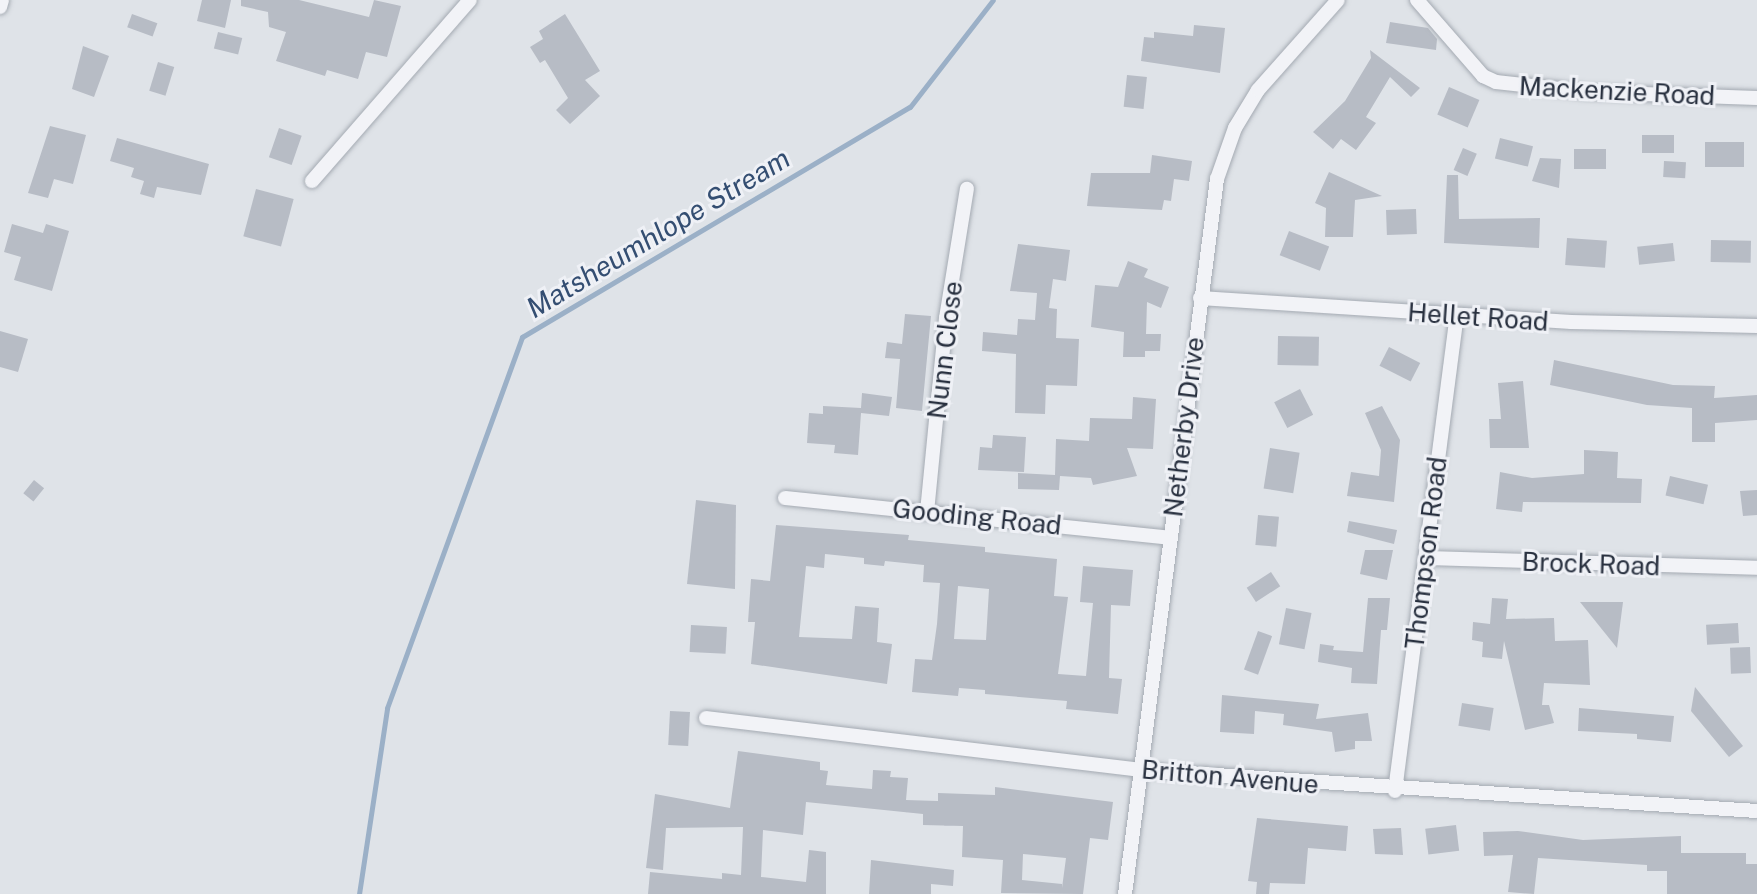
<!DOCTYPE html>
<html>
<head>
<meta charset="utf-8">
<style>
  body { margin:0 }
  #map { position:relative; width:1757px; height:894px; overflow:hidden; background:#dfe3e8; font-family:"Public Sans",sans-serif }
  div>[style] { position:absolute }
  .stream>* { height:5px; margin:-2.5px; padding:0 2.5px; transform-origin:2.5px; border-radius:2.5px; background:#9bb0c7 }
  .building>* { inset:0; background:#b7bcc5; transform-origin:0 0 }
  .roads { filter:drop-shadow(0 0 2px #a4aab2) drop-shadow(0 0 2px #a4aab2) }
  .street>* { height:14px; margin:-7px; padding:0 7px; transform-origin:7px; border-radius:7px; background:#f2f3f7 }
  span { translate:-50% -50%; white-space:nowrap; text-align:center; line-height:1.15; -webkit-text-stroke:6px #eff1f6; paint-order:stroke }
  .street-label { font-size:26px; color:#28303f }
  .water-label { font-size:28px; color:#344e72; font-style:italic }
</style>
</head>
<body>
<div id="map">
  <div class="stream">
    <i style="left:359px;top:894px;width:188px;rotate:-81.4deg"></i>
    <i style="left:387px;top:708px;width:395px;rotate:-70deg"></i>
    <i style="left:522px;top:337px;width:451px;rotate:-30.7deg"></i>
    <i style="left:910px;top:107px;width:135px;rotate:-52.2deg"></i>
  </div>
  <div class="building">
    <i style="clip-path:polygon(202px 0,231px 0,225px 28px,197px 21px)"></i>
    <i style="clip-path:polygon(241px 0,299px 0,369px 17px,374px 0,401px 6px,387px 57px,366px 52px,358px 79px,327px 70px,325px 76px,276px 61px,286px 32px,269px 27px,268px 12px,241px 6px)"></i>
    <i style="left:132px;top:14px;width:27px;height:14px;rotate:20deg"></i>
    <i style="clip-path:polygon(565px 14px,600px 71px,585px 80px,600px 96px,570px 124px,556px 110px,568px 98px,545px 60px,540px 63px,530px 47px,543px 39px,539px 31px)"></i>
    <i style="clip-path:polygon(1390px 22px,1428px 28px,1437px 39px,1436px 50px,1386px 43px)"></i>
    <i style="clip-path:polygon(1194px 25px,1225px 28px,1220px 73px,1141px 61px,1144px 37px,1154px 38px,1154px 32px,1193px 36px)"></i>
    <i style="left:218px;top:32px;width:25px;height:17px;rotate:14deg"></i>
    <i style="clip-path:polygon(83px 46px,109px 56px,94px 97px,72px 89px)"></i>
    <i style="clip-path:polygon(1370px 50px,1420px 88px,1411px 97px,1390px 77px,1366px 117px,1376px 123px,1356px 150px,1341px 139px,1333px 149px,1313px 132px,1345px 101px,1371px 58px)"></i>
    <i style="left:158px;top:62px;width:17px;height:30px;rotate:17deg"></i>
    <i style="left:1127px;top:75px;width:20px;height:32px;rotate:6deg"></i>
    <i style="left:1449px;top:87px;width:33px;height:30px;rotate:23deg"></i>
    <i style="clip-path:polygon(50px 126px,86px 135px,73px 184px,54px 179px,48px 198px,28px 193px)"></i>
    <i style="left:279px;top:128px;width:24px;height:31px;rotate:19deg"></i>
    <i style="left:1642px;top:135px;width:32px;height:18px"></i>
    <i style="clip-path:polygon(117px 138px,209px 164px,201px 195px,157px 187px,154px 198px,140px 194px,144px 181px,131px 177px,134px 168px,110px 161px)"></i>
    <i style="left:1500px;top:138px;width:34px;height:21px;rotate:14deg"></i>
    <i style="left:1705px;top:142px;width:39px;height:25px"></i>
    <i style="left:1463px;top:148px;width:15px;height:24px;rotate:23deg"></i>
    <i style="left:1606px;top:149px;width:20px;height:32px;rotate:90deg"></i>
    <i style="clip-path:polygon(1152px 155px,1192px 161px,1189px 181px,1174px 179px,1171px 201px,1164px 200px,1162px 210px,1087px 206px,1091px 173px,1150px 173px)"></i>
    <i style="clip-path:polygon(1540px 158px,1561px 159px,1559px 188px,1532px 181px)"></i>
    <i style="left:1664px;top:161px;width:22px;height:16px;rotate:3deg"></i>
    <i style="clip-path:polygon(1329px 172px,1382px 196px,1355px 200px,1353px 237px,1325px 237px,1326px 208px,1315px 203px)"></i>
    <i style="clip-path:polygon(1447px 175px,1458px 175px,1459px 219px,1540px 218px,1539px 248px,1444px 243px)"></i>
    <i style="left:256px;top:189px;width:39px;height:49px;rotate:15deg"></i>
    <i style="left:1416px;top:209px;width:25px;height:30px;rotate:88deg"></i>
    <i style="clip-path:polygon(12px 224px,43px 233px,46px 224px,69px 231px,52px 291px,14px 280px,21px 257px,4px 252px)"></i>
    <i style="left:1289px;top:231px;width:43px;height:26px;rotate:21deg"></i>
    <i style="left:1567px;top:238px;width:40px;height:27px;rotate:4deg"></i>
    <i style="left:1711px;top:240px;width:40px;height:22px;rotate:1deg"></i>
    <i style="left:1673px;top:243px;width:18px;height:36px;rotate:84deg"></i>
    <i style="clip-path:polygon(1018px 244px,1070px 250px,1066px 281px,1053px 279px,1049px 308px,1057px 309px,1056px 338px,1079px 339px,1077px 386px,1046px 385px,1045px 414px,1015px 413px,1016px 354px,982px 351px,983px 332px,1017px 335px,1018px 319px,1035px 320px,1037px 293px,1010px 291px)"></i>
    <i style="clip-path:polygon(1128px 261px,1148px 269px,1144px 277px,1169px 287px,1161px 308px,1147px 302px,1146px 334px,1161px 334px,1160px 351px,1145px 351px,1145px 357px,1123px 357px,1124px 332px,1091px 327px,1095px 285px,1118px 287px)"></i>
    <i style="clip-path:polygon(905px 314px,931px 316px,922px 411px,896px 408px,900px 359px,885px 358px,887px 342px,902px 344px)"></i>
    <i style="clip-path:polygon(0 331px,28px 339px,18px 372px,0 367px)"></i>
    <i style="left:1278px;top:336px;width:41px;height:29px;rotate:1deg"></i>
    <i style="left:1389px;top:347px;width:35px;height:21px;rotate:27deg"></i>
    <i style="clip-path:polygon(1554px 360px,1673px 385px,1715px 386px,1714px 398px,1757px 395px,1757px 420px,1715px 423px,1715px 442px,1692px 442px,1692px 408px,1647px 405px,1550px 385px)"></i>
    <i style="clip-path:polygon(1523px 381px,1529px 448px,1490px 448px,1489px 419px,1501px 419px,1498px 383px)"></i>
    <i style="left:1300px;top:389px;width:29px;height:29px;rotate:63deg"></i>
    <i style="clip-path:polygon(862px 393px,892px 397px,889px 416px,861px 413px,858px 455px,834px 453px,835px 445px,807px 443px,809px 413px,823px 414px,823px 406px,861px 408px)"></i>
    <i style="clip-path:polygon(1133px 397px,1156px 399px,1153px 449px,1127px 448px,1137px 476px,1093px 485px,1091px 478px,1060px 476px,1059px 490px,1018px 489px,1018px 473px,1055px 475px,1056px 439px,1089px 441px,1090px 418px,1132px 419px)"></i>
    <i style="clip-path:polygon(1382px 406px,1400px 440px,1394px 502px,1347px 496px,1351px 472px,1379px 476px,1381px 450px,1365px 413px)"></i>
    <i style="clip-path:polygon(993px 435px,1026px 437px,1024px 472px,978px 470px,980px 447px,992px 448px)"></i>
    <i style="left:1270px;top:448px;width:30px;height:41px;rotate:9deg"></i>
    <i style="clip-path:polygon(1584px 450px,1618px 452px,1617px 478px,1642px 479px,1641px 503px,1523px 502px,1522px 512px,1496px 509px,1500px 472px,1532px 478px,1584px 474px)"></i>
    <i style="left:1670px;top:476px;width:39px;height:20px;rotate:13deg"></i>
    <i style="left:34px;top:480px;width:13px;height:17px;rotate:39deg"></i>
    <i style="clip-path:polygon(1757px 490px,1757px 515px,1743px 516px,1740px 491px)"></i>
    <i style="clip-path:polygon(696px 500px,736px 505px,735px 589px,687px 584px)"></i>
    <i style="left:1258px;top:515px;width:21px;height:30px;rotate:5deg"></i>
    <i style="clip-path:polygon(1349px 521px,1397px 530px,1394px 544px,1347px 532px)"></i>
    <i style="clip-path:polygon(evenodd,776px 525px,909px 535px,908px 540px,985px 547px,985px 552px,1057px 559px,1054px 596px,1068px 597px,1058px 674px,1086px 676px,1093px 603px,1080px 602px,1083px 566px,1133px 570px,1130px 606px,1111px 605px,1109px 678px,1122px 679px,1118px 714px,1066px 709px,1067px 701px,985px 694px,985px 690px,959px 688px,958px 696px,912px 692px,915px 659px,932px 660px,937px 624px,940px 583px,923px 582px,924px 565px,885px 561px,884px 566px,864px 564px,864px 558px,825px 554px,824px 568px,806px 566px,799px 637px,852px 639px,855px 606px,879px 608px,877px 642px,892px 644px,887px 684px,751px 664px,755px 622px,748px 622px,751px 579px,770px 581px,776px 525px,958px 586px,989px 589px,986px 640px,954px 639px,958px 586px)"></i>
    <i style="clip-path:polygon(1365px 550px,1393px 550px,1387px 580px,1360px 574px)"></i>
    <i style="left:1271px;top:572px;width:17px;height:29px;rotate:57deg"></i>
    <i style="clip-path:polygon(1368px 598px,1390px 598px,1387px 630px,1381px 630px,1377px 684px,1351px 683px,1352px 668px,1318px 662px,1320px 644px,1334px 646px,1333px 650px,1363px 652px)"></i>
    <i style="clip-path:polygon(1492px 598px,1508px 599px,1506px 619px,1554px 618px,1555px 641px,1588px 640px,1590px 685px,1544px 683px,1542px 705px,1549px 705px,1554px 723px,1525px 730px,1504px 641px,1502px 659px,1482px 657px,1483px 642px,1472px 640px,1473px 622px,1490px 624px)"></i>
    <i style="clip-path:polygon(1580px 602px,1623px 602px,1617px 648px)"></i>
    <i style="left:1286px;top:608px;width:26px;height:37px;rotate:11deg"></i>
    <i style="left:1738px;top:623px;width:20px;height:32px;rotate:87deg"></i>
    <i style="left:691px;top:625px;width:36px;height:27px;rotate:3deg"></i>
    <i style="left:1258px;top:631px;width:15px;height:41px;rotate:20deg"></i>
    <i style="left:1750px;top:647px;width:26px;height:20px;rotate:88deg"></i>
    <i style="clip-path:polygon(1695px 687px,1743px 746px,1729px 757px,1691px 711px)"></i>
    <i style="clip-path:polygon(1222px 695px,1319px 704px,1316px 719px,1368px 713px,1372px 741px,1355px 741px,1355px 749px,1335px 752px,1332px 732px,1283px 725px,1284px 714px,1255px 711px,1254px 734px,1220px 732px)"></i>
    <i style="left:1462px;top:703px;width:32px;height:23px;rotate:9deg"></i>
    <i style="clip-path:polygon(1579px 708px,1674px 716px,1671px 742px,1637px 739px,1637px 734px,1578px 731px)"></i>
    <i style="left:670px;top:711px;width:20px;height:34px;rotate:3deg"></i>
    <i style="clip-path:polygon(evenodd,738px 751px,820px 762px,820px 770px,828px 771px,826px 785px,872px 789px,873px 770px,891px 771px,890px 777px,908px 778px,906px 800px,938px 801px,938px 793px,995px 795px,995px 787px,1113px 802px,1108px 840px,1090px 838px,1083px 894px,1001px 893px,1003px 860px,962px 857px,963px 826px,923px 825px,923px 814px,806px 802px,803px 835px,763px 830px,761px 877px,806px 882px,809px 850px,826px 852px,826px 894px,648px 894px,650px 872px,722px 879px,722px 873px,741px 875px,743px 827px,666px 828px,663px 870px,646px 868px,655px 794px,730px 808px,738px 751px,1023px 854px,1066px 858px,1062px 888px,1062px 884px,1022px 880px,1023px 854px)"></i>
    <i style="clip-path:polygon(1257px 818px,1348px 826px,1346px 851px,1308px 848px,1305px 884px,1270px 883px,1269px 894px,1256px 894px,1257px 882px,1248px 881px)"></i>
    <i style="left:1456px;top:825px;width:26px;height:31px;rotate:83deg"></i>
    <i style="clip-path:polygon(1401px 828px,1403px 855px,1375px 854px,1373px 829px)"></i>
    <i style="clip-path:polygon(1518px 831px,1583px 840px,1681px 836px,1681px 853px,1746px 853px,1746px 864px,1757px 864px,1757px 894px,1667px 894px,1667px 871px,1647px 871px,1647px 865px,1538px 858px,1534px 894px,1508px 892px,1513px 855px,1484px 856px,1483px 832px)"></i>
    <i style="clip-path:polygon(871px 860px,954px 870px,953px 886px,931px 884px,931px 894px,869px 894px)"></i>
  </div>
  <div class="roads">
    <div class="street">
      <i style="left:1417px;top:0;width:101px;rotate:49deg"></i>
      <i style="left:1483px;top:76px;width:14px;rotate:25deg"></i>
      <i style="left:1496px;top:82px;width:91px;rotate:6.3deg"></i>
      <i style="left:1586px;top:92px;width:171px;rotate:2deg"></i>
      <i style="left:0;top:7px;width:7px;rotate:-74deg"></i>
      <i style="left:312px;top:181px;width:240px;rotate:-48.9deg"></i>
      <i style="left:1200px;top:298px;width:372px;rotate:3.7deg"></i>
      <i style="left:1571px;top:322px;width:186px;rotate:1.2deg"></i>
      <i style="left:785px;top:498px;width:387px;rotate:5.9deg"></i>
      <i style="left:927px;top:512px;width:195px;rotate:-84.4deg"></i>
      <i style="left:946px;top:318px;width:131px;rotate:-80.8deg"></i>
      <i style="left:1426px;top:558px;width:331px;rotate:1.7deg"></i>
      <i style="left:706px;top:718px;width:438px;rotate:6.8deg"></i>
      <i style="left:1141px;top:770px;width:617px;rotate:3.81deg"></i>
      <i style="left:1395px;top:791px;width:479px;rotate:-82.6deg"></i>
      <i style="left:1125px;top:894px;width:721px;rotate:-82.67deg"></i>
      <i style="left:1217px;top:179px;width:54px;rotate:-70.6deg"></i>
      <i style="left:1235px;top:128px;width:44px;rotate:-58.8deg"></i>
      <i style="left:1258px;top:90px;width:120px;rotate:-48.4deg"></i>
    </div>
  </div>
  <div class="street-label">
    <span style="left:1617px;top:91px;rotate:3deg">Mackenzie Road</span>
    <span style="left:1478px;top:317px;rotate:4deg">Hellet Road</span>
    <span style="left:945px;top:350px;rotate:-83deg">Nunn Close</span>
    <span style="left:1184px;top:427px;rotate:-83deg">Netherby Drive</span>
    <span style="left:977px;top:517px;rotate:6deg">Gooding Road</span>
    <span style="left:1426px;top:553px;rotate:-83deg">Thompson Road</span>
    <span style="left:1591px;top:564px;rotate:2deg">Brock Road</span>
    <span style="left:1230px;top:777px;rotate:5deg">Britton Avenue</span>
  </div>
  <div class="water-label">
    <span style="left:658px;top:233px;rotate:-31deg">Matsheumhlope Stream</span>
  </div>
</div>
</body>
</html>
